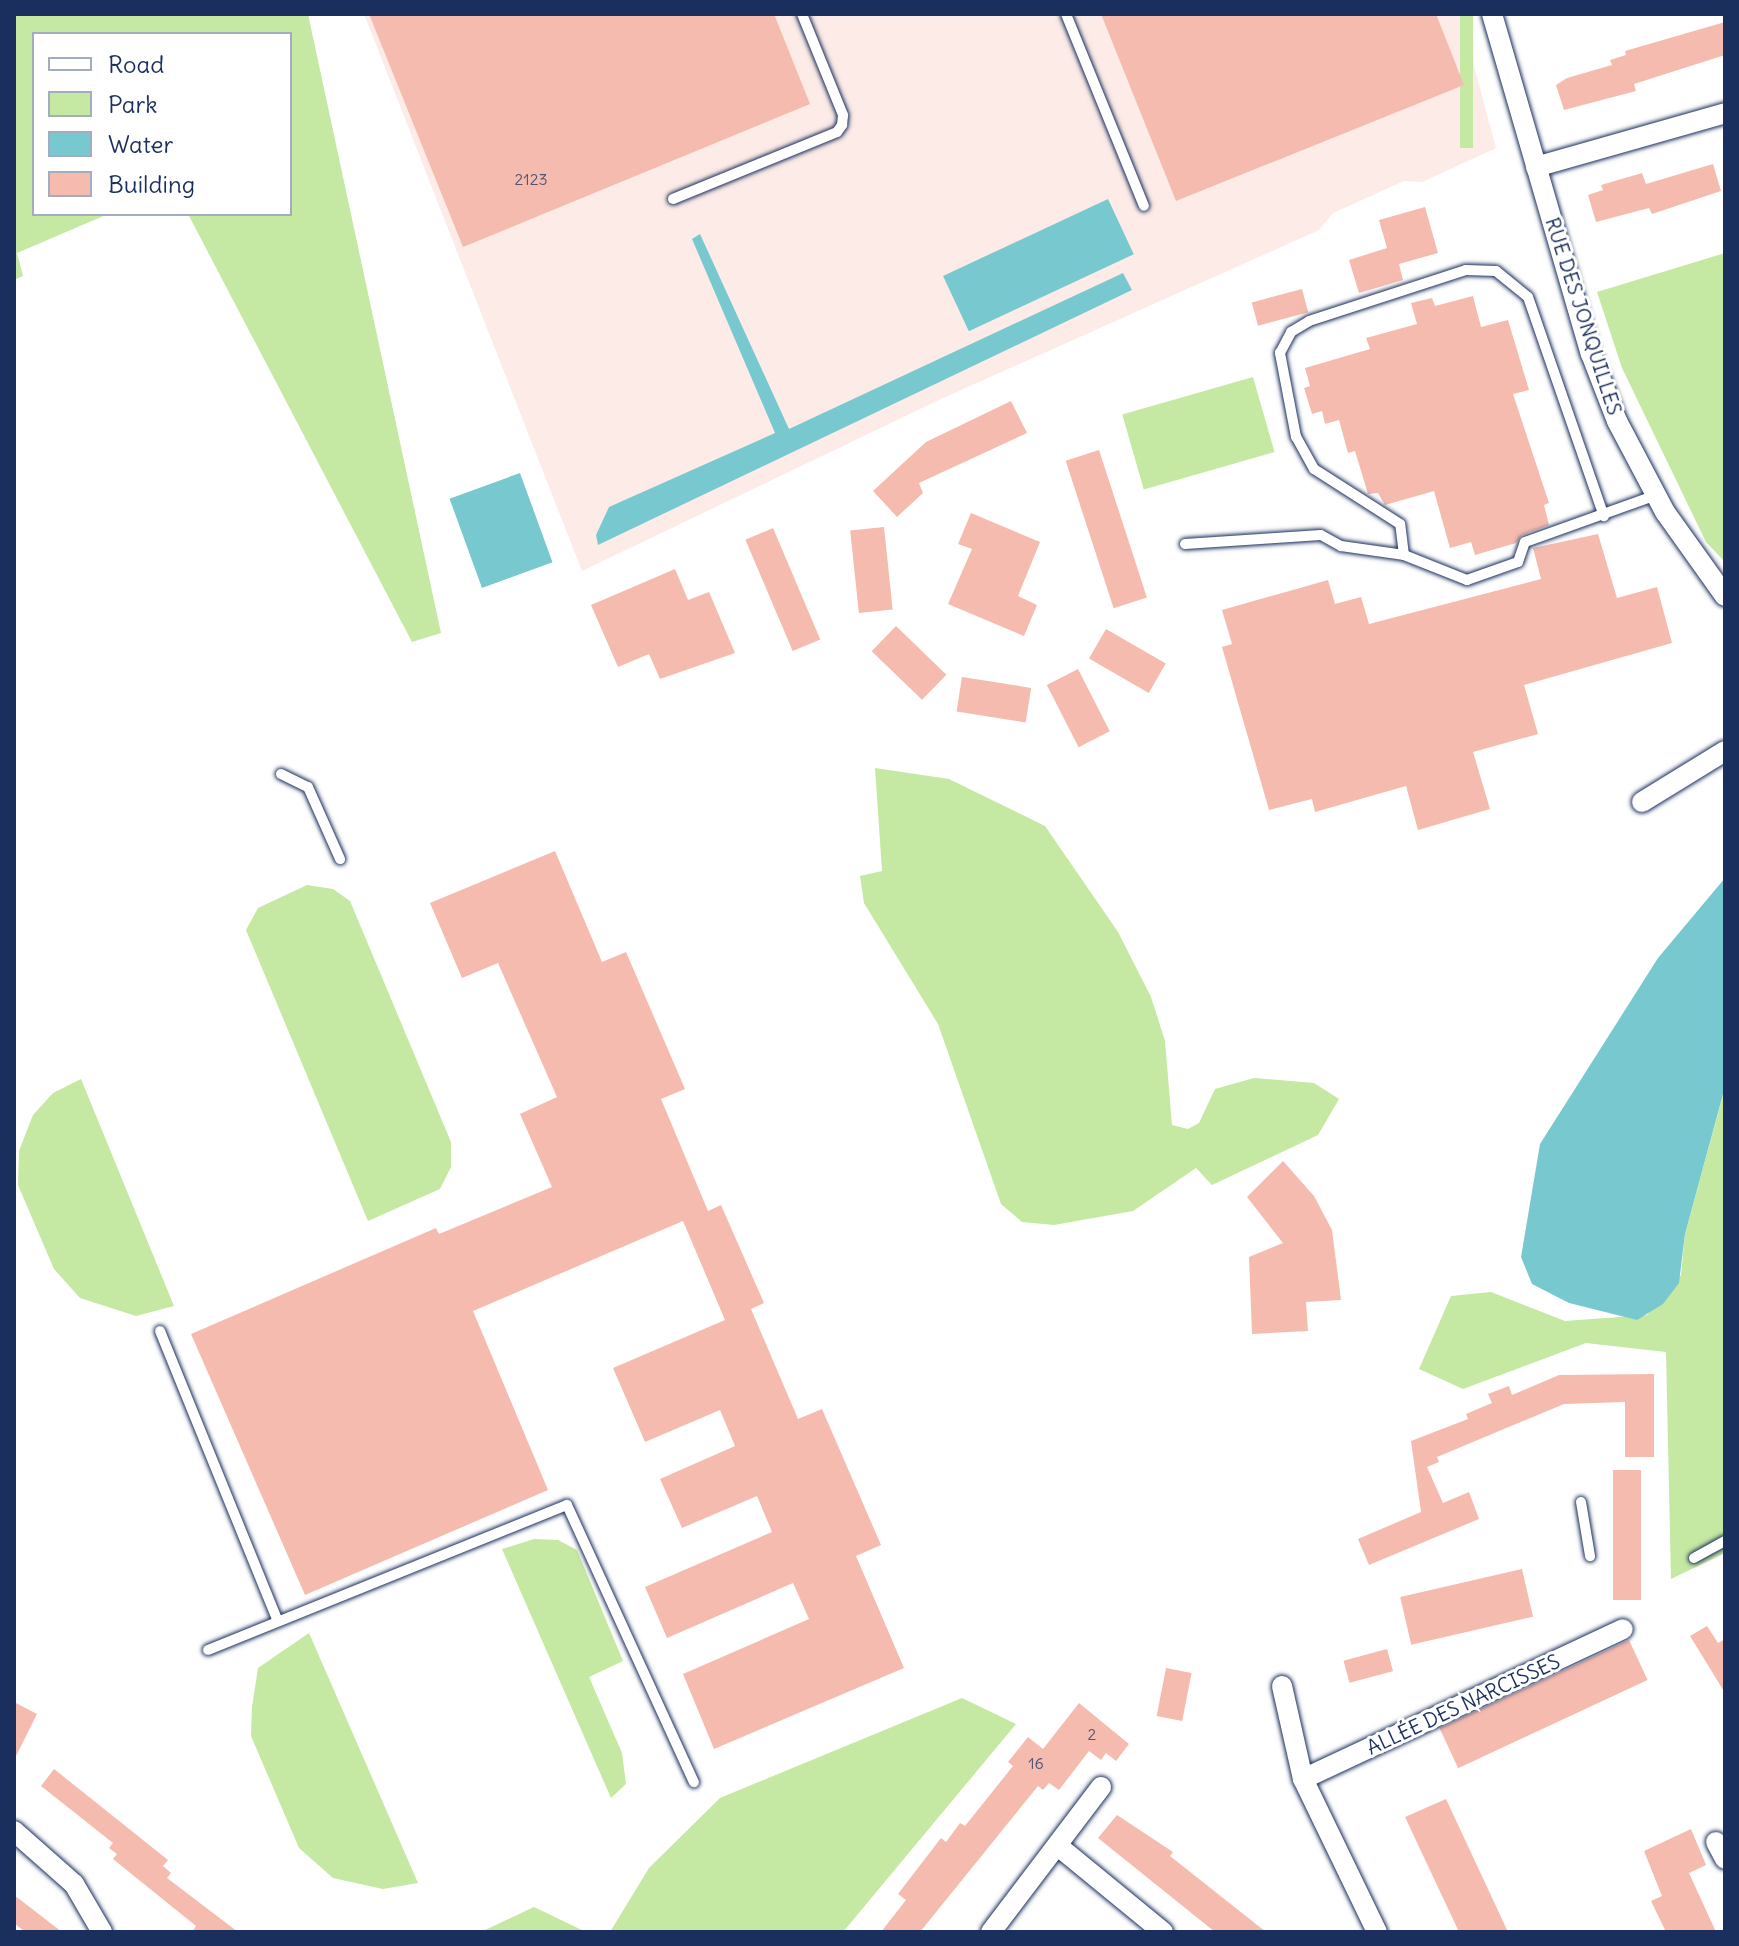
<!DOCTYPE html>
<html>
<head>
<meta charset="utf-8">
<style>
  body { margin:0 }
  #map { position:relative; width:1739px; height:1946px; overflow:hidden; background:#fff; font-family:Delius,sans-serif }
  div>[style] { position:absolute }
  .built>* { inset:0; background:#fcebe7 }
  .green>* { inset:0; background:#c5e8a2; transform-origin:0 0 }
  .water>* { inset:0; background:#78c9cf; transform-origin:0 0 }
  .building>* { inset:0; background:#f5bbaf; transform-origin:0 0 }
  .roads { filter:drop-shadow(0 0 2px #1b2f5e) drop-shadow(0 0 2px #1b2f5e) }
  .service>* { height:10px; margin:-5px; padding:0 5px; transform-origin:5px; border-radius:5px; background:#fff }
  .minor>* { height:20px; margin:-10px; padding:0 10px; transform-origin:10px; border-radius:10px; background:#fff }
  span { translate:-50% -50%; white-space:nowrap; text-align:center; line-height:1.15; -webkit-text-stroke:6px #fff; paint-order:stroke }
  .number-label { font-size:16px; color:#525272 }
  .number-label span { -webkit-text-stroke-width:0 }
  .street-label { font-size:20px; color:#1b2f5e }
  .frame { position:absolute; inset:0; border:16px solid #1b2f5e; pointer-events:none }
  .legend { position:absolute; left:32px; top:32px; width:260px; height:184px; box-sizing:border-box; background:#fff; border:2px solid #a4acbf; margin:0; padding:10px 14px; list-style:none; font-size:24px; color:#1b2f5e }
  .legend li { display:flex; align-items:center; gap:16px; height:40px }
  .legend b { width:40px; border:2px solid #a4acbf }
</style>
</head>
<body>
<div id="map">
  <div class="built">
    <i style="clip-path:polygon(364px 14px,1460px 14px,1496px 148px,1422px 182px,1404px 181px,1333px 213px,1319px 230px,943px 398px,582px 571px)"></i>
  </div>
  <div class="green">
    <i style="clip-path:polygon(14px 14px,308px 14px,441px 633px,412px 642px,188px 214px,290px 214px,290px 34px,34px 34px,34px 214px,108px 214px,17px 253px,23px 276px,14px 280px)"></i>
    <i style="left:1460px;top:14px;width:13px;height:134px"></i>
    <i style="clip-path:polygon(1725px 253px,1725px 562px,1706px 542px,1622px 368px,1597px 292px)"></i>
    <i style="left:1253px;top:377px;width:78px;height:136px;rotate:74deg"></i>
    <i style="clip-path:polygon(875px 768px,949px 779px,1045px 826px,1118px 932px,1151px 997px,1165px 1041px,1172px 1125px,1188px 1129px,1199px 1123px,1215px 1089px,1254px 1078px,1314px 1083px,1339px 1099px,1318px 1135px,1212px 1185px,1196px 1168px,1133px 1211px,1054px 1225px,1022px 1222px,1001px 1204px,938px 1024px,864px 903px,860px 876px,882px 871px)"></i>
    <i style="clip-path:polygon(307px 885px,333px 889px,350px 901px,451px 1142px,451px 1167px,440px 1189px,368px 1221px,246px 930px,258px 908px)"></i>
    <i style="clip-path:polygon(81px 1079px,174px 1306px,136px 1316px,80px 1298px,54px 1269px,18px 1185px,19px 1151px,33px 1115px,53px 1093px)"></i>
    <i style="clip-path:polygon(1725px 1088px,1725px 1553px,1671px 1579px,1666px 1352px,1586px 1343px,1463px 1389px,1419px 1369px,1451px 1296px,1491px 1292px,1565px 1321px,1647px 1315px,1681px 1275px,1685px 1234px)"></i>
    <i style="clip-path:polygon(534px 1539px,558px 1540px,577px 1550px,623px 1661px,589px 1677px,622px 1753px,626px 1784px,611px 1798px,502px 1549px)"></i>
    <i style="clip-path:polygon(309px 1633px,418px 1883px,383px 1889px,333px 1878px,299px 1848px,251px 1736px,252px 1707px,258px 1668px)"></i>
    <i style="clip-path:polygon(962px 1698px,1016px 1724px,843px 1932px,610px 1932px,649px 1868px,720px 1798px)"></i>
    <i style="clip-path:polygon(534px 1907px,586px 1932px,481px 1932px)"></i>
  </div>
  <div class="water">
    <i style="left:1108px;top:199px;width:61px;height:182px;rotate:65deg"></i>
    <i style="clip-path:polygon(700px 234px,789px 429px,1123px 273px,1132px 290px,598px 545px,596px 535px,609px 507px,775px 433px,692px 239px)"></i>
    <i style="left:520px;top:473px;width:95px;height:75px;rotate:70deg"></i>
    <i style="clip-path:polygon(1725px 878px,1725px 1087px,1685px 1234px,1679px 1283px,1663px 1304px,1637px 1320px,1569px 1303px,1532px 1284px,1521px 1257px,1540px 1144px,1658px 958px)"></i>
  </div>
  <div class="building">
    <i style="clip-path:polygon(369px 14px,774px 14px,810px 104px,463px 247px)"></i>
    <i style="clip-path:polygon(1101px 14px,1436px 14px,1464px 85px,1176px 201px)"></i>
    <i style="clip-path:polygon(1725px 22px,1725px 55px,1634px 84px,1636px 91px,1564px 110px,1556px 85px,1567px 78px,1612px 65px,1610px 60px,1626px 55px,1625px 51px)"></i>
    <i style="clip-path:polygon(1713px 164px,1721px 191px,1652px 214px,1649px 208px,1596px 222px,1588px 195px,1603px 190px,1601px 185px,1642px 173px,1646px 184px)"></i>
    <i style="clip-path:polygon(1425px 207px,1438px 253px,1399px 264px,1403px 280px,1359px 293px,1349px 260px,1387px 248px,1379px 220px)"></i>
    <i style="left:1302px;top:289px;width:24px;height:52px;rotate:75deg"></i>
    <i style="clip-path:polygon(1473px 296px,1481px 327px,1508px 320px,1529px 390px,1513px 394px,1549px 503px,1544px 505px,1549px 525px,1522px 535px,1516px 543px,1475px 555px,1471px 542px,1450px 548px,1434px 491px,1385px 505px,1378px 493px,1368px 494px,1355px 451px,1348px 453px,1339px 420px,1325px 424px,1322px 411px,1312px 414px,1304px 388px,1310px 386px,1305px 368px,1370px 349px,1366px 338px,1417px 324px,1411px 303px,1432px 298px,1435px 306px)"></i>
    <i style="clip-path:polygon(1011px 401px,1027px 433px,919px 483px,923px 493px,897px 517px,873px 491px,926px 442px)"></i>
    <i style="left:1099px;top:450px;width:155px;height:35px;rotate:72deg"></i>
    <i style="clip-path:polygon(971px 513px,1040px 542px,1018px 596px,1037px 605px,1024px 636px,948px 604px,972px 549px,958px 544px)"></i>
    <i style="left:884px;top:527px;width:83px;height:34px;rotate:84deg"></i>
    <i style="left:773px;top:528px;width:121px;height:30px;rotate:67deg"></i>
    <i style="clip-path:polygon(1598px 534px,1617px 598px,1657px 587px,1672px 643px,1524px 685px,1538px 734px,1473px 752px,1490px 809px,1418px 830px,1406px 786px,1315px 812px,1312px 799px,1269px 810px,1222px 647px,1232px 644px,1222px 610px,1328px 580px,1335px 604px,1361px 597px,1369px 624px,1541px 579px,1533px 548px)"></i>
    <i style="clip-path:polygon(675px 569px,688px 600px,709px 592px,735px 653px,660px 679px,649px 654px,618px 667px,591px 605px)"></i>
    <i style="left:896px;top:626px;width:70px;height:35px;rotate:44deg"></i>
    <i style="left:1106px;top:629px;width:69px;height:34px;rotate:30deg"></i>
    <i style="left:1078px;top:669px;width:70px;height:35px;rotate:63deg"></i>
    <i style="left:962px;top:677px;width:70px;height:35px;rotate:9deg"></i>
    <i style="clip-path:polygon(555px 851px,602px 962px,626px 952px,685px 1089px,661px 1099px,708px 1211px,721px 1205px,764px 1303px,751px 1309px,798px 1419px,822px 1409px,881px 1545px,856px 1556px,904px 1668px,714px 1749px,683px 1674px,809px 1619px,793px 1583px,667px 1638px,645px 1587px,772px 1532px,757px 1496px,682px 1528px,660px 1479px,735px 1446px,720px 1410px,645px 1442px,613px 1368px,725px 1320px,683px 1221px,473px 1311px,548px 1490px,305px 1595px,191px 1334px,436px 1228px,439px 1234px,552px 1187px,520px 1114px,557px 1097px,498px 963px,462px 978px,430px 903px)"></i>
    <i style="clip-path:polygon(1283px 1161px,1314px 1196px,1332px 1230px,1341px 1300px,1306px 1302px,1308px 1331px,1252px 1334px,1249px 1257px,1283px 1243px,1247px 1197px)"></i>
    <i style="clip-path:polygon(1654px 1374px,1654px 1457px,1625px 1457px,1625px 1402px,1564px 1404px,1437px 1457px,1439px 1462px,1427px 1467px,1443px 1503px,1469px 1492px,1479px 1519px,1369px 1565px,1358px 1539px,1421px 1512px,1411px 1441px,1468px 1419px,1466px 1414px,1492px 1403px,1488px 1394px,1509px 1386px,1512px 1395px,1559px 1375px)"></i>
    <i style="left:1613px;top:1470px;width:28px;height:130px"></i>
    <i style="left:1522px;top:1569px;width:49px;height:125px;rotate:77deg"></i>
    <i style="clip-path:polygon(1707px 1626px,1718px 1643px,1725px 1639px,1725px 1693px,1690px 1636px)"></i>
    <i style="left:1629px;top:1640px;width:44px;height:209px;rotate:65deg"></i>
    <i style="left:1387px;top:1649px;width:23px;height:45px;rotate:75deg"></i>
    <i style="left:1166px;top:1668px;width:26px;height:49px;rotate:11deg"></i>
    <i style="clip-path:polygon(14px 1702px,37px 1714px,14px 1760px)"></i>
    <i style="clip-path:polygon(1079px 1703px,1129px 1744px,1116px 1761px,1106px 1753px,1101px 1760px,1089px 1751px,1059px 1790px,1049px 1783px,1043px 1790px,1038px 1786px,920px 1932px,881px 1932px,906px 1900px,898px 1894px,941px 1838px,946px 1842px,960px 1823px,965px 1826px,1013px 1766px,1008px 1762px,1028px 1737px,1043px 1749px)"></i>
    <i style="clip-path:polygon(54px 1769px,168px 1860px,163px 1866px,171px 1873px,167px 1878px,238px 1932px,192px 1932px,196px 1926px,113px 1859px,117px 1854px,109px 1848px,113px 1843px,41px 1786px)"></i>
    <i style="clip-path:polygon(1446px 1799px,1508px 1932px,1459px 1932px,1405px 1817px)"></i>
    <i style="clip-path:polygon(1117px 1815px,1173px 1852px,1170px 1856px,1266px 1932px,1215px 1932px,1098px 1838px)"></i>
    <i style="clip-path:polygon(1691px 1829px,1706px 1865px,1689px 1873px,1716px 1932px,1666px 1932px,1651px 1901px,1662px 1896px,1644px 1851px)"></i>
    <i style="clip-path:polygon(14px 1895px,62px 1932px,25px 1932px,14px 1923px)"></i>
  </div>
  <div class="roads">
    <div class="service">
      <i style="left:1066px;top:14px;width:207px;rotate:67.9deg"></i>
      <i style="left:673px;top:199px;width:177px;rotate:-22.2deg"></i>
      <i style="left:837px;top:132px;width:9px;rotate:-54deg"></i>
      <i style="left:842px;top:125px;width:10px;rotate:-84deg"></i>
      <i style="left:843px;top:115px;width:109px;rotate:-112.1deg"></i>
      <i style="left:1185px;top:544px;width:136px;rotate:-3.8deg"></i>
      <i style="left:1321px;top:535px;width:23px;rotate:29deg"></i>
      <i style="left:1341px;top:546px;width:64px;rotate:8.1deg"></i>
      <i style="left:1404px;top:555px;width:68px;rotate:21.6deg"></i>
      <i style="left:1467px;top:580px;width:54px;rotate:-19.4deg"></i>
      <i style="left:1518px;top:562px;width:21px;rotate:-71deg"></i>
      <i style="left:1525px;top:542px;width:139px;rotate:-19.7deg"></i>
      <i style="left:1404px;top:555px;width:31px;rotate:-97deg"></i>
      <i style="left:1400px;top:524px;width:102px;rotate:-147.4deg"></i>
      <i style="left:1314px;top:469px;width:37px;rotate:-119deg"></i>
      <i style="left:1296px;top:437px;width:86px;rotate:-100.8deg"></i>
      <i style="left:1280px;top:353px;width:24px;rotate:-62deg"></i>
      <i style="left:1291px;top:332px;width:21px;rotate:-31deg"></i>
      <i style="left:1309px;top:321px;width:165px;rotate:-18deg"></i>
      <i style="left:1466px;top:270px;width:30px;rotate:2deg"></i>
      <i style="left:1496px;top:271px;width:41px;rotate:39.1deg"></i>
      <i style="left:1528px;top:297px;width:232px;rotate:70.9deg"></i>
      <i style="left:281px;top:774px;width:30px;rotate:26deg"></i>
      <i style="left:308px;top:787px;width:79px;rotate:66deg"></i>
      <i style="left:160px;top:1331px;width:313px;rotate:67.9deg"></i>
      <i style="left:1581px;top:1502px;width:55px;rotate:80.5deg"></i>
      <i style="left:1694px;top:1558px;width:35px;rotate:-29deg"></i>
      <i style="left:208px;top:1650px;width:387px;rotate:-22deg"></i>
      <i style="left:567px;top:1505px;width:305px;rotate:65.4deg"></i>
    </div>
    <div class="minor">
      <i style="left:1492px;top:14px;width:354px;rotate:73.8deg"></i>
      <i style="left:1591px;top:354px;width:72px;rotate:68.8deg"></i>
      <i style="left:1617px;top:421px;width:103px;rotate:62.2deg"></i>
      <i style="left:1665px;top:512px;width:103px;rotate:54.5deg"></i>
      <i style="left:1536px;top:167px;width:197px;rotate:-15.9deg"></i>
      <i style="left:1642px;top:802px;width:97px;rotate:-31.6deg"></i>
      <i style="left:1282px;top:1686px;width:95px;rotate:77.3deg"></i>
      <i style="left:14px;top:1831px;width:80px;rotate:41.5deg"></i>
      <i style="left:74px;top:1884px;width:56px;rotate:59.7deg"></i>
      <i style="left:1716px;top:1842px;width:19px;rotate:62deg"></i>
      <i style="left:1058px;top:1846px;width:136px;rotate:39.3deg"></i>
      <i style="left:991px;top:1932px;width:182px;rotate:-52.8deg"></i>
      <i style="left:1377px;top:1932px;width:170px;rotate:-115.8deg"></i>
      <i style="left:1303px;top:1779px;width:353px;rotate:-25.1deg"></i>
    </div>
  </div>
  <div class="number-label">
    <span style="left:531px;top:179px">2123</span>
    <span style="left:1092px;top:1734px">2</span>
    <span style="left:1036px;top:1763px">16</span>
  </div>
  <div class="street-label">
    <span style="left:1584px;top:316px;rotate:72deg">RUE DES JONQUILLES</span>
    <span style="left:1463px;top:1704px;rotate:-25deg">ALLÉE DES NARCISSES</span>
  </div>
  <div class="frame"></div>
  <ul class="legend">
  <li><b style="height:10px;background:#fff"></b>Road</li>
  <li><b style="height:22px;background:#c5e8a2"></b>Park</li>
  <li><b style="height:22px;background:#78c9cf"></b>Water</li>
  <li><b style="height:22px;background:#f5bbaf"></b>Building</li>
  </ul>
</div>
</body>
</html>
